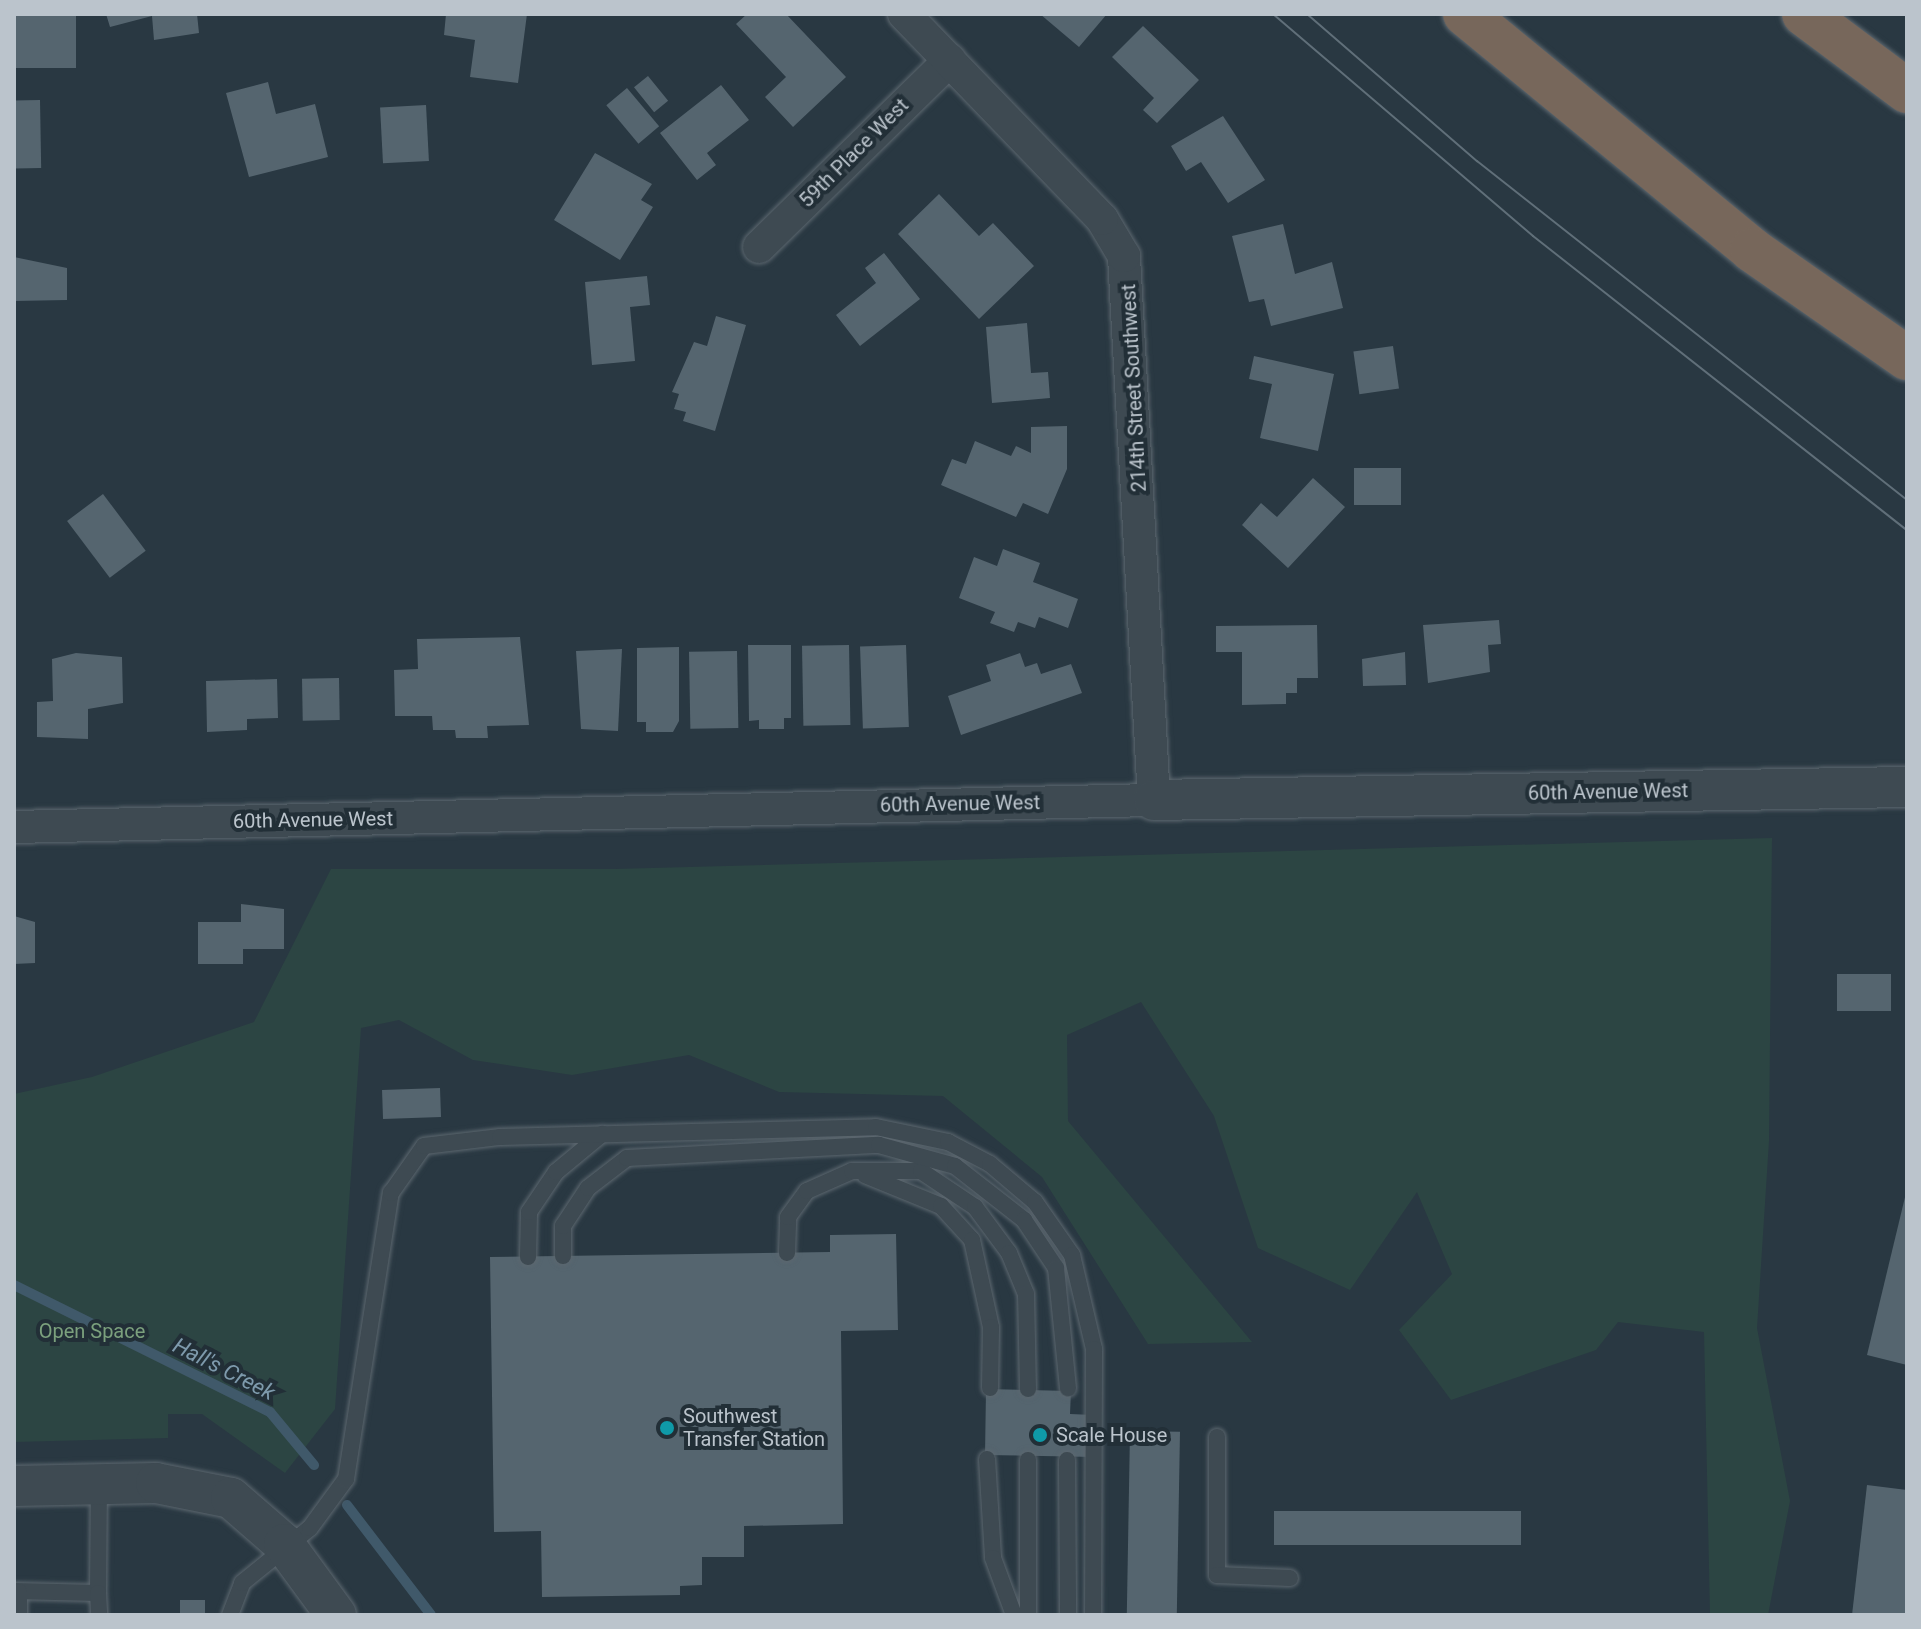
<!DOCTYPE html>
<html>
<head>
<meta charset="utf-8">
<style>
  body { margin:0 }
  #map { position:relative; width:1921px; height:1629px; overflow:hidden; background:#293842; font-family:Roboto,sans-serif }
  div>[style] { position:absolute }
  .green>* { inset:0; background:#2c4543 }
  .stream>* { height:10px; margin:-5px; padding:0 5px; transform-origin:5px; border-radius:5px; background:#40596a }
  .building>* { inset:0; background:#55656f; transform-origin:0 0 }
  .roads { filter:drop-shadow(0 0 2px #5c676f) drop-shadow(0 0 2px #5c676f) }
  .service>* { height:16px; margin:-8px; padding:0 8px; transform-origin:8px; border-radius:8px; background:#3e4a52 }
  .minor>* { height:32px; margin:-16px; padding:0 16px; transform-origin:16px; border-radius:16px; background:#3e4a52 }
  .tertiary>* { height:40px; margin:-20px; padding:0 20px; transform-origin:20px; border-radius:20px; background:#3e4a52 }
  .motorway>* { height:44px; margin:-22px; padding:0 22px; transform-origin:22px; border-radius:22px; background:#77675b }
  .tram>* { height:2px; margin:-1px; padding:0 1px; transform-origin:1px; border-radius:1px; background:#606f79 }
  .dots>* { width:22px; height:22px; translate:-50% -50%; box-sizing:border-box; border:4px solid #222f37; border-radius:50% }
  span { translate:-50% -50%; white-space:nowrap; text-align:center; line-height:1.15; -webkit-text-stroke:8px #222f37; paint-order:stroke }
  .street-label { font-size:20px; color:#bbc4cc }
  .park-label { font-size:20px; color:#7ba07d }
  .poi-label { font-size:20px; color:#bbc4cc }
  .left { translate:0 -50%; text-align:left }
  .water-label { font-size:22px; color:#7e9aac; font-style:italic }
  .frame { position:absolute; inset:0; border:16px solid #bbc4cc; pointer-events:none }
</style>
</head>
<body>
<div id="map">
  <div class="green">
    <i style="clip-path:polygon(1772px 838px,1769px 1141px,1757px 1328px,1790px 1501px,1768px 1615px,1710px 1615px,1704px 1332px,1618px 1322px,1596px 1350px,1451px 1400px,1399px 1330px,1452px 1274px,1417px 1192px,1350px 1290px,1258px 1248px,1214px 1116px,1141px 1002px,1067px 1035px,1068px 1121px,1252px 1342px,1148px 1344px,1042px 1177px,943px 1096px,779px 1092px,689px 1055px,572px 1075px,473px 1060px,399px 1020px,361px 1028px,335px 1409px,285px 1473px,202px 1414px,168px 1414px,168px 1438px,14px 1442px,14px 1094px,92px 1077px,254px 1022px,331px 869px,615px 869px)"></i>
  </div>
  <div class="stream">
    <i style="left:14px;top:1285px;width:286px;rotate:26.4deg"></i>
    <i style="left:270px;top:1412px;width:69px;rotate:50.3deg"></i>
    <i style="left:347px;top:1505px;width:138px;rotate:52.6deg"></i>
  </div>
  <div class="building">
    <i style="left:14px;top:14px;width:62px;height:54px"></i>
    <i style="clip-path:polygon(106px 14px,197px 14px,199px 33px,154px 40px,152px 16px,110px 27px)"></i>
    <i style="clip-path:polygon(446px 14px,527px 14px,518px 83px,470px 77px,475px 40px,444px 35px)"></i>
    <i style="clip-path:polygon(747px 14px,786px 14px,846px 77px,793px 127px,765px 97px,786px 77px,736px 24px)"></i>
    <i style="clip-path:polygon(1040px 14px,1107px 14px,1079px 47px)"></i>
    <i style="clip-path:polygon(1143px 26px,1199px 80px,1157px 123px,1143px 110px,1154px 98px,1112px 57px)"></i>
    <i style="left:648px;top:76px;width:32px;height:18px;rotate:51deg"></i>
    <i style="clip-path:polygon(268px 82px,276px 114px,315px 104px,328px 157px,249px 177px,226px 93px)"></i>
    <i style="clip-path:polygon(721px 85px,749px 120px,707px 153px,716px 165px,697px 180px,660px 133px)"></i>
    <i style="left:627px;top:88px;width:50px;height:27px;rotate:50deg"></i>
    <i style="left:40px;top:100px;width:68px;height:26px;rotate:89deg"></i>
    <i style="left:426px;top:105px;width:56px;height:46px;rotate:87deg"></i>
    <i style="clip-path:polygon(1223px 116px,1265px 180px,1228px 203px,1201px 162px,1186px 171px,1171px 146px)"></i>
    <i style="clip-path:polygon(595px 153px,652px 184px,641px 200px,653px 207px,620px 260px,554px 220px)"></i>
    <i style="clip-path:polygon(939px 194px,979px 236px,993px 223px,1034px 266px,979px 319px,898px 234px)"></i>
    <i style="clip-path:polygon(1283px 224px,1295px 274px,1332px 262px,1343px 308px,1271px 326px,1264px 299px,1249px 302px,1232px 236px)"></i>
    <i style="clip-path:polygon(884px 253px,920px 299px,860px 346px,836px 315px,876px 283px,865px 268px)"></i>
    <i style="clip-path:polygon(14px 257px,67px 268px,67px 300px,14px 301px)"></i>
    <i style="clip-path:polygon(647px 276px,650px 305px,630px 307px,635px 361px,592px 365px,585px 282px)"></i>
    <i style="clip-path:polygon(716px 316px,746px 325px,715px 431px,683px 421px,686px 412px,674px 409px,679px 394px,672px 392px,694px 342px,707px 346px)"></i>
    <i style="clip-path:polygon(1027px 323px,1031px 373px,1048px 372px,1050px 398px,992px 403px,986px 327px)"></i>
    <i style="left:1393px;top:346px;width:43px;height:40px;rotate:82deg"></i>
    <i style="clip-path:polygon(1254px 356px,1334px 374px,1318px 451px,1260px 438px,1272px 384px,1249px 379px)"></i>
    <i style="clip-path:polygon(1067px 426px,1067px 469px,1048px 514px,1023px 503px,1016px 517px,941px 485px,952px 459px,966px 464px,975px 441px,1011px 456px,1016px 446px,1031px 453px,1031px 427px)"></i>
    <i style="left:1354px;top:468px;width:47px;height:37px"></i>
    <i style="clip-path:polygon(1313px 478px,1345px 507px,1288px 568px,1242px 525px,1261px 503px,1277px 517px)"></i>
    <i style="left:103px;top:494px;width:71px;height:45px;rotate:53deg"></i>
    <i style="clip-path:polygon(1003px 549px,1040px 563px,1033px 582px,1078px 599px,1068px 628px,1039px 617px,1035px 628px,1018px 622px,1014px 632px,990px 623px,995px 612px,959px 598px,974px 557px,997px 566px)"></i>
    <i style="clip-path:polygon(1499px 620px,1501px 644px,1488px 645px,1490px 672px,1428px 683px,1423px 625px)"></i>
    <i style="clip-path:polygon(1317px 625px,1318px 678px,1297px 678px,1297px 693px,1286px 693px,1286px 704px,1242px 705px,1242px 652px,1216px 652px,1216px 626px)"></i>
    <i style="clip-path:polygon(520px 637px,529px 725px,487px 726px,488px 738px,456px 738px,455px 730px,433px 730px,432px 716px,395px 716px,394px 670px,418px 669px,417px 639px)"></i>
    <i style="clip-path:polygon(748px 645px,791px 645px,791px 718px,784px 718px,784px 729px,759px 729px,759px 720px,749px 721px)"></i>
    <i style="left:849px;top:645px;width:80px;height:47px;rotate:89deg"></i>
    <i style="left:906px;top:645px;width:82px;height:46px;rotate:88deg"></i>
    <i style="clip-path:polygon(679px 647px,679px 721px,673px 732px,646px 732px,646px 722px,637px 722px,637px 648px)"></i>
    <i style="clip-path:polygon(622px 649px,618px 731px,581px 729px,576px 651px)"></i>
    <i style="left:737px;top:651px;width:77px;height:48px;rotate:89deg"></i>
    <i style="clip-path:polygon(1405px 652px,1406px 685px,1363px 686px,1362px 659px)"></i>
    <i style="clip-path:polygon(76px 653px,122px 657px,123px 703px,88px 709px,88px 739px,37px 737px,37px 702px,53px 701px,52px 659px)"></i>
    <i style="clip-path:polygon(1020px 653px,1025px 667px,1037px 663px,1041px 674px,1071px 664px,1082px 693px,961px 735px,948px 696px,991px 681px,986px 665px)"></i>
    <i style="left:339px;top:678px;width:42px;height:37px;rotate:89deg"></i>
    <i style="clip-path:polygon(277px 679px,278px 718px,247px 719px,247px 730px,207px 732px,206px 681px)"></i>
    <i style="clip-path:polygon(241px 904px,284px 909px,284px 949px,243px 949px,243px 964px,198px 964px,198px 922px,241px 922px)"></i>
    <i style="clip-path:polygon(14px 916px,35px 922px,35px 963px,14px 964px)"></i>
    <i style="left:1837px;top:974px;width:54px;height:37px"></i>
    <i style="left:440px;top:1088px;width:29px;height:58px;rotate:88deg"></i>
    <i style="clip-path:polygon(1906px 1193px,1907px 1193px,1907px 1365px,1867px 1355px)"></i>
    <i style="clip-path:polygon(896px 1234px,898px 1330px,841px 1331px,843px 1524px,744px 1526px,744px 1557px,702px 1557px,702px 1585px,680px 1586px,680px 1595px,542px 1597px,541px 1531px,494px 1532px,490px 1257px,830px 1252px,830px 1235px)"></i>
    <i style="clip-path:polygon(986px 1389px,1071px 1391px,1070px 1414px,1094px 1415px,1094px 1457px,985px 1455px)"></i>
    <i style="left:1130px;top:1431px;width:50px;height:184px;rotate:1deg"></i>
    <i style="clip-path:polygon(1867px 1485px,1907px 1490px,1907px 1615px,1852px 1615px)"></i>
    <i style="left:1274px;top:1511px;width:247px;height:34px"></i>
    <i style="left:180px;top:1600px;width:25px;height:15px"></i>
  </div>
  <div class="roads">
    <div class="service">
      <i style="left:865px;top:1175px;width:82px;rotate:22.2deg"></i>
      <i style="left:941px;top:1206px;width:46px;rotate:47.6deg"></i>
      <i style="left:972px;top:1240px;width:89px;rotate:77.7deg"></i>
      <i style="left:991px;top:1327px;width:61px;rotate:90.9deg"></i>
      <i style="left:787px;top:1253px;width:36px;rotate:-88deg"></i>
      <i style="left:788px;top:1217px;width:32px;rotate:-54deg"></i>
      <i style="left:807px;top:1191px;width:49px;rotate:-24deg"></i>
      <i style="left:852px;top:1171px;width:69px"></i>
      <i style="left:921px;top:1171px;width:65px;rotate:33.7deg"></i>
      <i style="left:975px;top:1207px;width:57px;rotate:53.5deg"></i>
      <i style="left:1009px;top:1253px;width:44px;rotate:67.5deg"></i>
      <i style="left:1026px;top:1294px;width:95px;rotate:88.8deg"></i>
      <i style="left:563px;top:1256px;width:30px;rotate:-90deg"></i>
      <i style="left:563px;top:1226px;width:45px;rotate:-56.7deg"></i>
      <i style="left:588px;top:1188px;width:49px;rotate:-37.6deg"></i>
      <i style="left:627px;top:1158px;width:252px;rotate:-3deg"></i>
      <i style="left:879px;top:1145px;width:79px;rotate:15.4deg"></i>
      <i style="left:955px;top:1166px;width:88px;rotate:38deg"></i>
      <i style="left:1024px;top:1220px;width:58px;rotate:56.3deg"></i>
      <i style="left:1056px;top:1268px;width:121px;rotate:84.3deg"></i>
      <i style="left:528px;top:1257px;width:45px;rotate:-88.7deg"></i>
      <i style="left:529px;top:1212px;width:48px;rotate:-56deg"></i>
      <i style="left:556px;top:1172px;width:60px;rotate:-39.6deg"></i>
      <i style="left:1217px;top:1437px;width:138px;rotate:90deg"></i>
      <i style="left:1217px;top:1575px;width:73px;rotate:2.4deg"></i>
      <i style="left:987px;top:1459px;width:99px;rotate:86.5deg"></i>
      <i style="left:993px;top:1558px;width:61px;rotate:69.8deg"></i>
      <i style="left:1028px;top:1460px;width:155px;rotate:90deg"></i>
      <i style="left:1067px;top:1460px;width:155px;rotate:89.6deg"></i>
      <i style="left:14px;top:1591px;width:84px;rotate:1.4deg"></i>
      <i style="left:98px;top:1593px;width:107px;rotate:-89.5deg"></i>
      <i style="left:98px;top:1593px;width:22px;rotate:87deg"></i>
      <i style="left:19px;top:1615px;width:23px;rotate:-90deg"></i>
      <i style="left:230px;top:1615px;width:34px;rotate:-69deg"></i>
      <i style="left:242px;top:1583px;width:87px;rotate:-39deg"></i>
      <i style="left:310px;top:1528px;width:61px;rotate:-53.7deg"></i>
      <i style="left:346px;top:1479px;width:290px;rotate:-81.1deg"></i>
      <i style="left:391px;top:1193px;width:57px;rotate:-54.9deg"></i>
      <i style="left:424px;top:1146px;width:77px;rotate:-6.8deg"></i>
      <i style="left:500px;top:1137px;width:376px;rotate:-1.5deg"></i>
      <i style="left:876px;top:1127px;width:74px;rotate:11.8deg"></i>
      <i style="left:948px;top:1142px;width:47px;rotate:27.6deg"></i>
      <i style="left:990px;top:1164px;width:59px;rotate:40.2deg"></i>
      <i style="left:1035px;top:1202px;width:65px;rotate:55.1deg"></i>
      <i style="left:1072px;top:1255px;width:97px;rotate:76.8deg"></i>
      <i style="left:1094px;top:1349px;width:266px;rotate:90.2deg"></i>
    </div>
    <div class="minor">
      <i style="left:759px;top:247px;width:267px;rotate:-44.4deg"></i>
      <i style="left:14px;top:827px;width:1140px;rotate:-1.36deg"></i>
      <i style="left:1154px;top:800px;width:545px;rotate:-93.16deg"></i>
      <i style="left:1124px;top:256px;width:43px;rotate:-120.7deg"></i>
      <i style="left:1102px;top:219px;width:285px;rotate:-134deg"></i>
    </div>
    <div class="tertiary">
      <i style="left:1154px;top:800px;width:753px;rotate:-0.99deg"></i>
      <i style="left:14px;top:1486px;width:142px;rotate:-1.2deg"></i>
      <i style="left:156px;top:1483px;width:76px;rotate:11.3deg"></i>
      <i style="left:231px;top:1498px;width:70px;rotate:41deg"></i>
      <i style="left:284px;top:1544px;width:88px;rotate:53.8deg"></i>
    </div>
    <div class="motorway">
      <i style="left:1465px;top:14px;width:372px;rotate:39.4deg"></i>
      <i style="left:1752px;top:250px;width:189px;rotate:34.9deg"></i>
      <i style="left:1804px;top:14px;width:129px;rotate:36.8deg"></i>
    </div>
  </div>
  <div class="tram">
    <i style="left:1273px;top:14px;width:342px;rotate:40.5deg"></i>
    <i style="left:1533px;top:236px;width:476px;rotate:38.2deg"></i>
    <i style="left:1307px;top:14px;width:225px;rotate:40.9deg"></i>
    <i style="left:1477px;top:161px;width:548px;rotate:38.25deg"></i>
  </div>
  <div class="dots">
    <i style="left:667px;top:1428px;background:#0f9aa8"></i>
    <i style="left:1040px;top:1435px;background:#0f9aa8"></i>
  </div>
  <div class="street-label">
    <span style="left:854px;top:153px;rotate:-45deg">59th Place West</span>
    <span style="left:1134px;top:388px;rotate:-93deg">214th Street Southwest</span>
    <span style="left:1608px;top:792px;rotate:-1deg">60th Avenue West</span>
    <span style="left:960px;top:804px;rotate:-1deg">60th Avenue West</span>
    <span style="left:313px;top:820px;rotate:-1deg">60th Avenue West</span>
  </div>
  <div class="park-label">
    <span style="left:92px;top:1331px">Open Space</span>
  </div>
  <div class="poi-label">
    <span class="left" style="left:683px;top:1428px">Southwest<br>Transfer Station</span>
    <span class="left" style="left:1056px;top:1435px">Scale House</span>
  </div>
  <div class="water-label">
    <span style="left:224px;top:1369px;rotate:27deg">Hall's Creek</span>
  </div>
  <div class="frame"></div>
</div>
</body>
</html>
